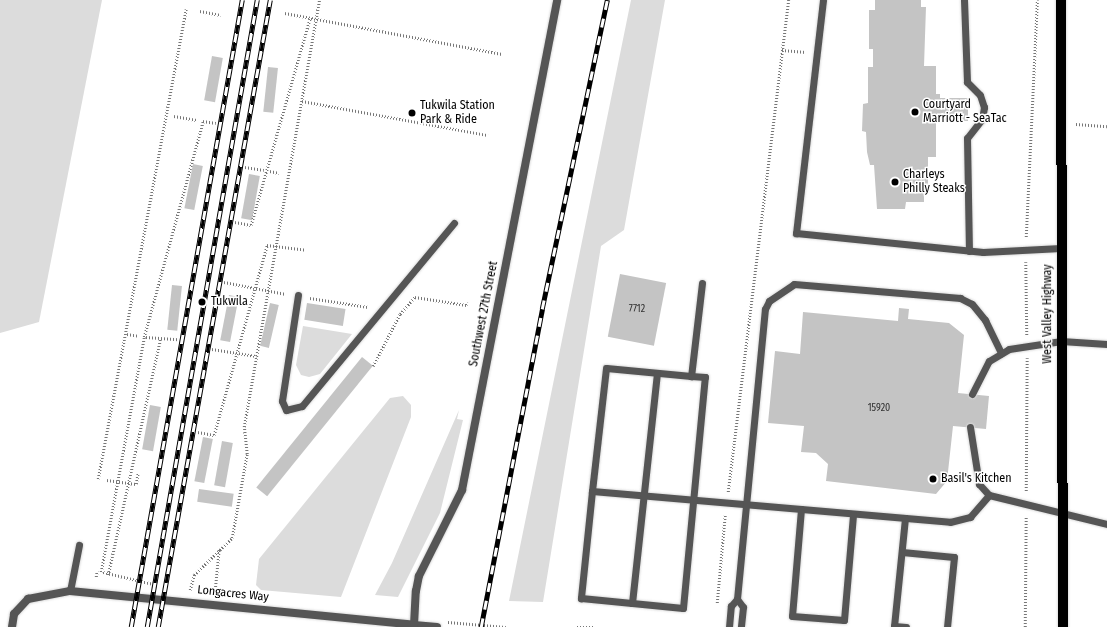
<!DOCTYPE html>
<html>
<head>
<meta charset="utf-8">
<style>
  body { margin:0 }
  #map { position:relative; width:1107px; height:627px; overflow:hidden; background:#fff; font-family:"Fira Sans Condensed",sans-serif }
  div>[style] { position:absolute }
  .green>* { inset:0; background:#dcdcdc }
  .building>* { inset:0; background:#c4c4c4; transform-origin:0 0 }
  .path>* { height:2.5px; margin-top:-1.25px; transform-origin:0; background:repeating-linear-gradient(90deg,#777 0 1px,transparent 0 3px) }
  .roads { filter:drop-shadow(0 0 1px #dbdbdb) drop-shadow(0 0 1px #dbdbdb) }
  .service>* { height:7px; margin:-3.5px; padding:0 3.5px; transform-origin:3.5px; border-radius:3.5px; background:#555 }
  .minor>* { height:8px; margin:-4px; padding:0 4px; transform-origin:4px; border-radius:4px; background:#555 }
  .tertiary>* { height:8px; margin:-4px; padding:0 4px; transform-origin:4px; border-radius:4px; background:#555 }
  .primary>* { height:10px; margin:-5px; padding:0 5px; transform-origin:5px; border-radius:5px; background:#000 }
  .rail>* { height:4.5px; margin-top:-2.25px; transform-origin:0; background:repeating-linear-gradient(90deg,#fff 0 9px,#000 0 18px); box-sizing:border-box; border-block:1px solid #000 }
  .dots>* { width:11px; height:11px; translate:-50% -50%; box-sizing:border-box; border:2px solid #fff; border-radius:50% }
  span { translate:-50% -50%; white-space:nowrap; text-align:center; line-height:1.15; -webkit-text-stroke:3px #fff; paint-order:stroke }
  .number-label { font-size:10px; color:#313131 }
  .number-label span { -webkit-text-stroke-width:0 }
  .poi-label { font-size:12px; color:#000 }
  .left { translate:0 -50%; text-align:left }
  .street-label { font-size:12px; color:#000 }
</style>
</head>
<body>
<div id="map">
  <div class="green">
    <i style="clip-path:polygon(0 0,102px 0,39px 322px,0 333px)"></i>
    <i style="clip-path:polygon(631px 0,665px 0,624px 230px,601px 246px,543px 602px,509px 601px)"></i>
    <i style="clip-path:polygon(303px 326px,352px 334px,320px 374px,309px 377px,301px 375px,296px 365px)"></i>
    <i style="clip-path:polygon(403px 396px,411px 405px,411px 417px,341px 597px,261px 590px,256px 585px,259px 559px,390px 398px)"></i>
    <i style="clip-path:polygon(459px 410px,457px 419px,463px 420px,440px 513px,398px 597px,375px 595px,392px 563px)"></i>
  </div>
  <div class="building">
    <i style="clip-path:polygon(875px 0,921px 0,921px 7px,926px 7px,924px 66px,936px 66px,936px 94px,940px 94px,940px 98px,968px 98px,968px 121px,936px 120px,936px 157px,928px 157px,928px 191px,924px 191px,924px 202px,906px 202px,905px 209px,877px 209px,874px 165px,870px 165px,867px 152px,866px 132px,862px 131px,863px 104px,868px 103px,868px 67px,873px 67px,873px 49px,869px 49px,869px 10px,875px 10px)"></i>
    <i style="left:212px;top:56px;width:11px;height:45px;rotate:10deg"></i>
    <i style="left:268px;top:67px;width:10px;height:45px;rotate:6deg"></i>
    <i style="left:193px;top:164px;width:10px;height:45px;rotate:11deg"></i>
    <i style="left:249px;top:174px;width:11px;height:45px;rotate:10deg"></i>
    <i style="left:620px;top:274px;width:47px;height:64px;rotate:11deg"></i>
    <i style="left:172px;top:285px;width:10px;height:45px;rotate:6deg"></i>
    <i style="left:229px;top:295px;width:10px;height:46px;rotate:11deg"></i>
    <i style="left:270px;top:303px;width:9px;height:44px;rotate:13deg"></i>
    <i style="left:307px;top:303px;width:39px;height:17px;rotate:9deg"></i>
    <i style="clip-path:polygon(899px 308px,909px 309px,908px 319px,949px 323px,964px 335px,958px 393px,989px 396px,986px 429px,953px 426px,947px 481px,936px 494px,826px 481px,828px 464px,816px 453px,801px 452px,804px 426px,768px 423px,775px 351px,800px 354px,803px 312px,898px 321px)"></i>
    <i style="left:362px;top:357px;width:14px;height:168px;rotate:39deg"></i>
    <i style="left:150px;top:405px;width:11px;height:45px;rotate:10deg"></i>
    <i style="left:203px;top:437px;width:10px;height:45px;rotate:11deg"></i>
    <i style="left:222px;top:441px;width:11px;height:45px;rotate:10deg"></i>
    <i style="left:199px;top:489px;width:35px;height:13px;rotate:8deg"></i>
  </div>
  <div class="path">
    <i style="left:200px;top:11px;width:21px;rotate:11deg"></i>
    <i style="left:285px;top:13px;width:221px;rotate:10.7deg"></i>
    <i style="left:782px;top:50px;width:24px;rotate:5deg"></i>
    <i style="left:302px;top:101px;width:189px;rotate:10.4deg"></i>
    <i style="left:174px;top:116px;width:23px;rotate:10deg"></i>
    <i style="left:1076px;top:124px;width:31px;rotate:4deg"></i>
    <i style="left:245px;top:167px;width:19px;rotate:9deg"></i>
    <i style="left:270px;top:171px;width:9px;rotate:13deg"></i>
    <i style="left:235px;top:222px;width:16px;rotate:11deg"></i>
    <i style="left:251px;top:225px;width:215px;rotate:-74.1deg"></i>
    <i style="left:1026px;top:237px;width:237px;rotate:-87.3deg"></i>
    <i style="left:1026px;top:262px;width:73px;rotate:89.2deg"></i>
    <i style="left:224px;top:282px;width:63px;rotate:11deg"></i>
    <i style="left:310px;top:298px;width:59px;rotate:8.8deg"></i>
    <i style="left:127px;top:334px;width:12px;rotate:9deg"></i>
    <i style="left:146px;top:337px;width:32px;rotate:4deg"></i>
    <i style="left:212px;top:349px;width:45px;rotate:9deg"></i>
    <i style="left:373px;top:366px;width:59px;rotate:-62.6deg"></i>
    <i style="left:400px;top:314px;width:23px;rotate:-49deg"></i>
    <i style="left:415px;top:297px;width:52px;rotate:8.9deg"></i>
    <i style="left:466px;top:305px;width:3px;rotate:-72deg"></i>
    <i style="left:198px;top:432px;width:16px;rotate:11deg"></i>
    <i style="left:214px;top:435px;width:197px;rotate:-74.4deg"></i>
    <i style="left:267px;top:245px;width:39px;rotate:7deg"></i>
    <i style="left:98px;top:479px;width:478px;rotate:-79.4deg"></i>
    <i style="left:107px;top:480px;width:29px;rotate:8deg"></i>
    <i style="left:136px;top:484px;width:11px;rotate:-80deg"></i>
    <i style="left:1026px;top:491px;width:133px;rotate:-89.6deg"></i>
    <i style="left:728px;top:492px;width:496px;rotate:-83deg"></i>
    <i style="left:108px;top:575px;width:241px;rotate:-77.5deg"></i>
    <i style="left:96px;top:577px;width:6px;rotate:-81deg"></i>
    <i style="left:151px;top:584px;width:51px;rotate:-166.5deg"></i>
    <i style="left:101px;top:572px;width:239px;rotate:-79.6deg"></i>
    <i style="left:144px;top:337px;width:224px;rotate:-74.7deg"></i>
    <i style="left:203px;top:121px;width:13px;rotate:9deg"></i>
    <i style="left:190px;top:590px;width:16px;rotate:-75deg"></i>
    <i style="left:194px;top:575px;width:53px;rotate:-44.2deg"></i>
    <i style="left:232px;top:538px;width:85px;rotate:-79.9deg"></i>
    <i style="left:247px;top:454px;width:27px;rotate:-96deg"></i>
    <i style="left:244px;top:427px;width:434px;rotate:-80deg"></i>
    <i style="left:218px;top:592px;width:4px;rotate:-146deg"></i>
    <i style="left:215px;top:590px;width:41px;rotate:-84.4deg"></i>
    <i style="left:717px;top:603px;width:88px;rotate:-84.8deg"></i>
    <i style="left:448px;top:622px;width:58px;rotate:4.9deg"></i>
    <i style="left:577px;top:627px;width:16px"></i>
    <i style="left:1025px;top:627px;width:111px;rotate:-89.5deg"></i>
  </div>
  <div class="roads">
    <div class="service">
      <i style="left:823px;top:0;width:235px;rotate:96.6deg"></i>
      <i style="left:796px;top:233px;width:188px;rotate:5.8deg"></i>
      <i style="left:983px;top:252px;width:78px;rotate:-2.9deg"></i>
      <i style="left:964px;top:0;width:82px;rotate:87.9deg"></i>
      <i style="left:967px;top:82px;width:18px;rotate:45deg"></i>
      <i style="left:980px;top:95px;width:13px;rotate:72deg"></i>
      <i style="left:984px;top:107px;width:12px;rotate:99deg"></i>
      <i style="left:982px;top:119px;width:24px;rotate:128deg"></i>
      <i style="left:967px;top:138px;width:113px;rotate:89deg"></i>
      <i style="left:702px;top:283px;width:94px;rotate:96.7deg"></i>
      <i style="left:691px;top:376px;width:85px;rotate:-174.6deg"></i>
      <i style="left:606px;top:368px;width:124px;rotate:96.5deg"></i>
      <i style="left:592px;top:491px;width:359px;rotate:4.9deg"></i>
      <i style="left:950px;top:522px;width:21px;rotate:-14deg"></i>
      <i style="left:970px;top:517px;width:29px;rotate:-49deg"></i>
      <i style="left:298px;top:295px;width:107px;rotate:98.6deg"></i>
      <i style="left:282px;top:401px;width:10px;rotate:66deg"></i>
      <i style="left:286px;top:410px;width:16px;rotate:-14deg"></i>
      <i style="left:302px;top:406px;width:238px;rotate:-50.3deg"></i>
      <i style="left:972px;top:394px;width:37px;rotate:-63deg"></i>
      <i style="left:989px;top:361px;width:23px;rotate:-31deg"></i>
      <i style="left:1009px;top:349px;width:53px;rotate:-8.7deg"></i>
      <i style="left:1061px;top:341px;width:46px;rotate:3.7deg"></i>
      <i style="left:970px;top:427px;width:58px;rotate:81deg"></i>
      <i style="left:979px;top:484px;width:15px;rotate:48deg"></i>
      <i style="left:989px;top:495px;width:122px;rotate:13.8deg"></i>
      <i style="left:592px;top:491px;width:108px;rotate:95.9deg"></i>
      <i style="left:581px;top:598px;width:51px;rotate:5.6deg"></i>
      <i style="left:632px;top:603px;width:231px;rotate:-83.8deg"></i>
      <i style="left:801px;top:509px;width:107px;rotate:94.8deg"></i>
      <i style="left:792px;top:616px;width:52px;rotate:4.4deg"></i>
      <i style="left:844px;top:620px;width:106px;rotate:-85.1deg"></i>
      <i style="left:905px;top:518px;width:109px;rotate:95.8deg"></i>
      <i style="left:894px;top:626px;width:12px;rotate:5deg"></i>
      <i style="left:902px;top:552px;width:52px;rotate:5.5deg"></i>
      <i style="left:954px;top:557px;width:70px;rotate:95.7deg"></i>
      <i style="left:70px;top:591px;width:47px;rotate:-78.9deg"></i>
      <i style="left:737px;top:599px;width:10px;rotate:53deg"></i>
      <i style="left:743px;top:607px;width:20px;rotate:96deg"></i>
      <i style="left:632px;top:603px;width:51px;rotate:5.6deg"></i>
      <i style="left:683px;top:608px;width:232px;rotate:-84.6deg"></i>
      <i style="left:705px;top:377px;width:14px;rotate:-176deg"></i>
      <i style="left:729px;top:627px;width:21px;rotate:-85deg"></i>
      <i style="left:731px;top:606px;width:9px;rotate:-49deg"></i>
      <i style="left:737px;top:599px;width:291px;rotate:-84.5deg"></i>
      <i style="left:765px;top:309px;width:9px;rotate:-63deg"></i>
      <i style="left:769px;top:301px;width:30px;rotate:-34deg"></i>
      <i style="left:794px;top:284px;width:167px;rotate:4.8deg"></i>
      <i style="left:960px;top:298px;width:13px;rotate:27deg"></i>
      <i style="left:972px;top:304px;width:21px;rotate:51deg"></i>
      <i style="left:985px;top:320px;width:37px;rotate:64deg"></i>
    </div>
    <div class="minor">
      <i style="left:12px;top:627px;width:13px;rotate:-81deg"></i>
      <i style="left:14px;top:614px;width:21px;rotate:-47deg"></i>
      <i style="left:28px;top:599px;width:43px;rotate:-10.8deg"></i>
      <i style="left:70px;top:591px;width:346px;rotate:5.6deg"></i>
    </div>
    <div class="tertiary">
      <i style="left:437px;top:627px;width:23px;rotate:-175deg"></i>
      <i style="left:414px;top:625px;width:34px;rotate:-87deg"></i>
      <i style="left:416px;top:591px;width:15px;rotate:-79deg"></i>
      <i style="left:419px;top:576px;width:96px;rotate:-63.4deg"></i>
      <i style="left:462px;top:490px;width:499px;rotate:-79deg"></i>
    </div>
    <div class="primary">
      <i style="left:1061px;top:0;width:627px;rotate:89.82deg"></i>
    </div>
  </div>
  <div class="rail">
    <i style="left:131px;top:627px;width:637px;rotate:-79.96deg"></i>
    <i style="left:147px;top:627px;width:637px;rotate:-80.05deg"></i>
    <i style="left:158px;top:627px;width:637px;rotate:-79.87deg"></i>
    <i style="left:481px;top:627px;width:324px;rotate:-79.1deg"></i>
    <i style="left:542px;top:309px;width:316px;rotate:-78.1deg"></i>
  </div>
  <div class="dots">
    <i style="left:915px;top:112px;background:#000"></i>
    <i style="left:412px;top:113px;background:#000"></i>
    <i style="left:895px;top:182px;background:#000"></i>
    <i style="left:202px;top:302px;background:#000"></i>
    <i style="left:933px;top:479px;background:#000"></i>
  </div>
  <div class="number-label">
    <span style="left:637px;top:310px">7712</span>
    <span style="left:879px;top:409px">15920</span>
  </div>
  <div class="poi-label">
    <span class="left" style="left:923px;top:112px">Courtyard<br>Marriott - SeaTac</span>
    <span class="left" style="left:420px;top:113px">Tukwila Station<br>Park &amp; Ride</span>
    <span class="left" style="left:903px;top:182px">Charleys<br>Philly Steaks</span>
    <span class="left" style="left:211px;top:302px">Tukwila</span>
    <span class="left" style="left:941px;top:479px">Basil's Kitchen</span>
  </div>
  <div class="street-label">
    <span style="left:484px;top:314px;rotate:-79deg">Southwest 27th Street</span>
    <span style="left:1048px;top:314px;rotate:-90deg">West Valley Highway</span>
    <span style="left:233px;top:594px;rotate:6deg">Longacres Way</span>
  </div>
</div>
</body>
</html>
